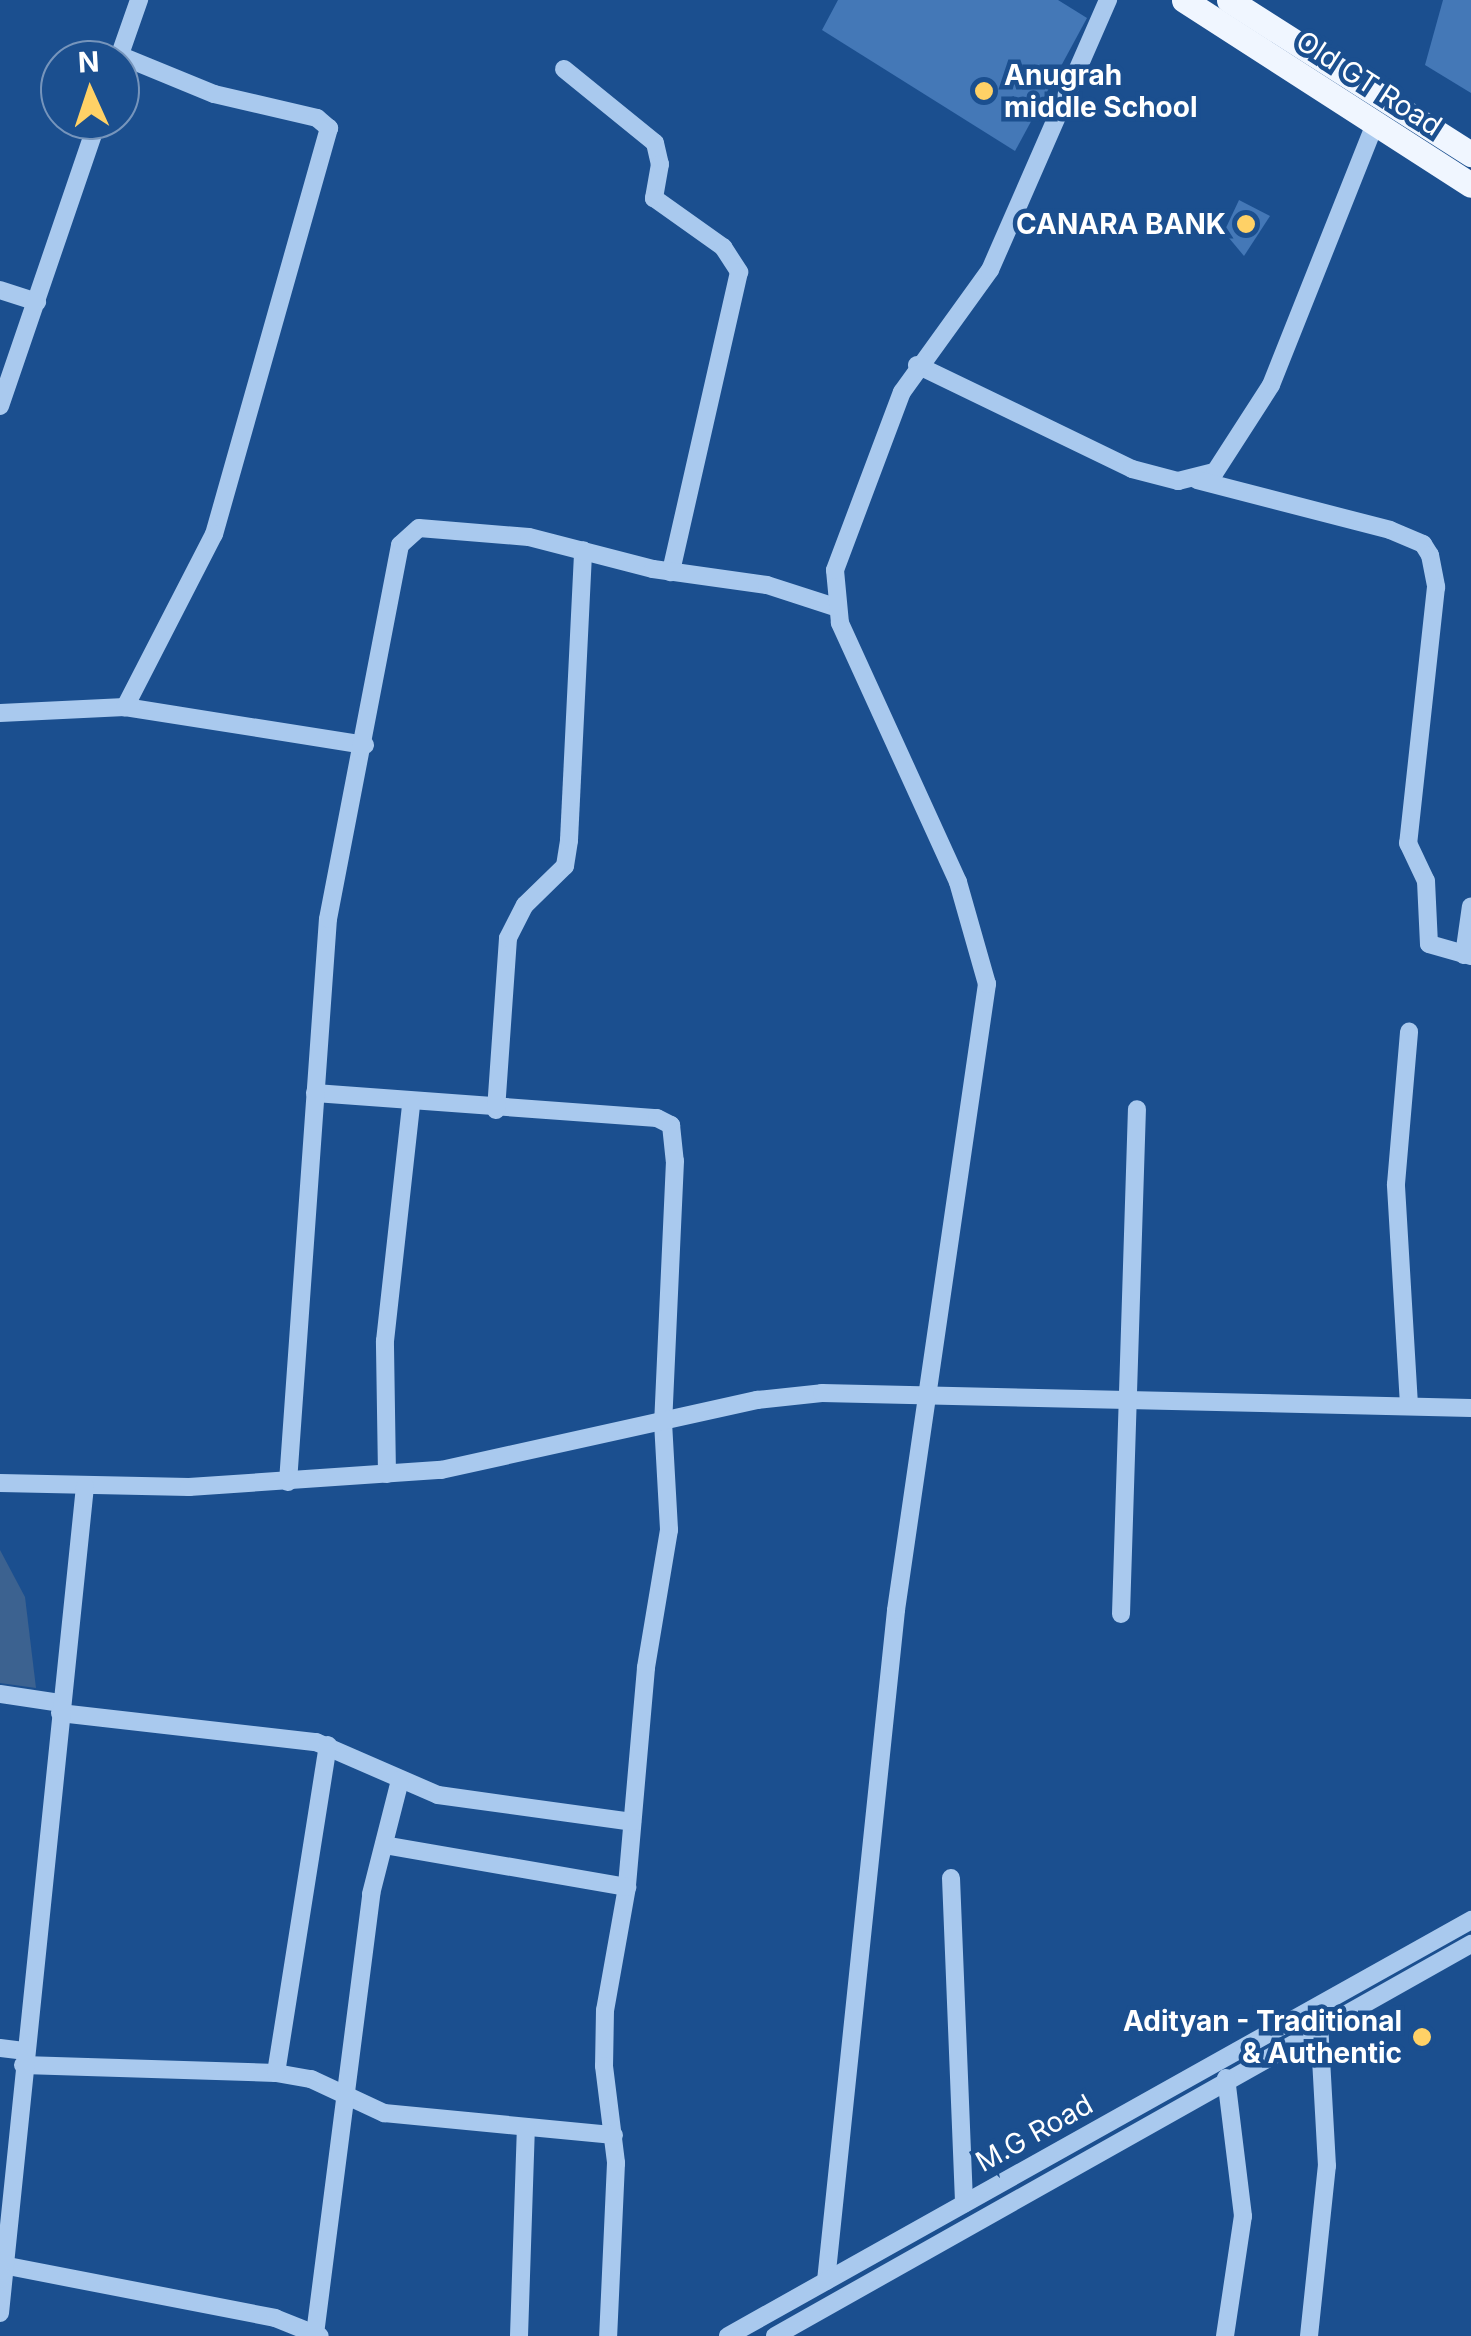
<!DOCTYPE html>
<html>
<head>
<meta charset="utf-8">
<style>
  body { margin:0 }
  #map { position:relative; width:1471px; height:2336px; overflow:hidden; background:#1b4f8f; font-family:Inter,sans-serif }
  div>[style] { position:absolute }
  .water>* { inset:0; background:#3c6290 }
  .building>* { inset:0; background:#4478b7 }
  .minor>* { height:18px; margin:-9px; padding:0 9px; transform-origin:9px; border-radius:9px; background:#a9c9ee }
  .major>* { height:25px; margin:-12.5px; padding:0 12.5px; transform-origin:12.5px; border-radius:12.5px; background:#f0f6ff }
  .dots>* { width:28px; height:28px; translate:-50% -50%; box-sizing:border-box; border:5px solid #1b4f8f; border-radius:50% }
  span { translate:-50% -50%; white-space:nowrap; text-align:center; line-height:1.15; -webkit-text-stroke:9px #1b4f8f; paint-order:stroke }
  .poi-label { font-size:28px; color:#fff; font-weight:700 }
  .left { translate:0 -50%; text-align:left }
  .right { translate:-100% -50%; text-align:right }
  .street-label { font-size:28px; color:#fff }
  .north { position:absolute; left:40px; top:40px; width:100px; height:100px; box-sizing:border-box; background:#1b4f8f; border:2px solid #7695bc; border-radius:50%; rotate:357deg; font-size:28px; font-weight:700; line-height:40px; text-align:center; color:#fff }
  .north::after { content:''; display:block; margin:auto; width:35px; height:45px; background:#ffd166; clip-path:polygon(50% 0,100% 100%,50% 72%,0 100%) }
</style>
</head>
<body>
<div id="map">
  <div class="water">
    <i style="clip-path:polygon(0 1550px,25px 1597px,36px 1688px,0 1683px)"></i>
  </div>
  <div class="building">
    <i style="clip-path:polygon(838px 0,1058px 0,1087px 18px,1015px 151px,822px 30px)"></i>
    <i style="clip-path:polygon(1443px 0,1471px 0,1471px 93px,1425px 65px)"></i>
    <i style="clip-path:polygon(1239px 200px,1270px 216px,1244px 256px,1224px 232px)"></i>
  </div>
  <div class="minor">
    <i style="left:119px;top:55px;width:103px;rotate:22.3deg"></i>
    <i style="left:214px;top:94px;width:106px;rotate:13.1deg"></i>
    <i style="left:317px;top:118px;width:16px;rotate:40deg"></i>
    <i style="left:329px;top:128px;width:422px;rotate:105.8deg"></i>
    <i style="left:214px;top:534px;width:195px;rotate:117.2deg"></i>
    <i style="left:118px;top:60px;width:64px;rotate:-70.7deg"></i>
    <i style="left:564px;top:69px;width:117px;rotate:39.1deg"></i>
    <i style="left:655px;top:143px;width:22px;rotate:77deg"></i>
    <i style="left:660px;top:164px;width:35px;rotate:100deg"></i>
    <i style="left:654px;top:198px;width:85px;rotate:35.4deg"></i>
    <i style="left:723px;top:247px;width:30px;rotate:57deg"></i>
    <i style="left:739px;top:272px;width:308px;rotate:102.8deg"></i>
    <i style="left:0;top:290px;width:39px;rotate:18deg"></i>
    <i style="left:917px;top:365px;width:239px;rotate:25.8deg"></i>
    <i style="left:1132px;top:469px;width:48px;rotate:14.6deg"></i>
    <i style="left:1178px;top:481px;width:38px;rotate:-14deg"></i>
    <i style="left:1215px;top:472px;width:103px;rotate:-57.2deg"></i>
    <i style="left:1271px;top:385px;width:282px;rotate:-68.3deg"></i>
    <i style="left:0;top:406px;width:302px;rotate:-71.1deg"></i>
    <i style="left:1197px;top:480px;width:199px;rotate:14.5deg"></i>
    <i style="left:1390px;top:530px;width:36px;rotate:23deg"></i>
    <i style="left:1423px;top:544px;width:13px;rotate:58deg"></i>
    <i style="left:1430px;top:555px;width:33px;rotate:79deg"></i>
    <i style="left:1436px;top:587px;width:258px;rotate:96.2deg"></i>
    <i style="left:1408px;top:843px;width:42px;rotate:64.7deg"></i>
    <i style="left:1426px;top:881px;width:63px;rotate:87.3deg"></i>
    <i style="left:1429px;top:944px;width:44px;rotate:15.9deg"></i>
    <i style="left:0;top:713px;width:125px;rotate:-2.7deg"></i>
    <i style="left:125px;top:707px;width:243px;rotate:9deg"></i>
    <i style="left:1464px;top:955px;width:49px;rotate:-81.9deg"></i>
    <i style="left:315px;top:1093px;width:343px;rotate:4.2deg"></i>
    <i style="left:657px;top:1118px;width:16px;rotate:27deg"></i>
    <i style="left:671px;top:1125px;width:36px;rotate:84deg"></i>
    <i style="left:675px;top:1161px;width:261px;rotate:92.6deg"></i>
    <i style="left:663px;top:1422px;width:108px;rotate:86.8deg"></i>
    <i style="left:669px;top:1530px;width:140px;rotate:99.5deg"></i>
    <i style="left:646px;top:1668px;width:220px;rotate:95deg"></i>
    <i style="left:627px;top:1887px;width:125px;rotate:100.1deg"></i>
    <i style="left:605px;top:2010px;width:56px;rotate:91deg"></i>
    <i style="left:604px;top:2066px;width:98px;rotate:82.9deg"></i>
    <i style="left:616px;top:2163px;width:173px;rotate:92.6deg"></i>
    <i style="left:496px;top:1110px;width:172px;rotate:-86deg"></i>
    <i style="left:508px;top:938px;width:37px;rotate:-63deg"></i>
    <i style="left:525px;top:905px;width:56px;rotate:-44.3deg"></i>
    <i style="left:565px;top:866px;width:26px;rotate:-81deg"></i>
    <i style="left:569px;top:840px;width:290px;rotate:-87.2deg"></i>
    <i style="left:1409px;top:1405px;width:221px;rotate:-93.4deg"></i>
    <i style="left:1396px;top:1184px;width:153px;rotate:-85.1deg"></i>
    <i style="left:387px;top:1474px;width:133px;rotate:-90.9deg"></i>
    <i style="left:385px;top:1341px;width:237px;rotate:-83.7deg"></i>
    <i style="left:288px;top:1482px;width:564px;rotate:-85.94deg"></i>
    <i style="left:328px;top:919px;width:381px;rotate:-79.1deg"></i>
    <i style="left:400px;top:545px;width:25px;rotate:-42deg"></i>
    <i style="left:419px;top:528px;width:110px;rotate:4.7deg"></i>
    <i style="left:529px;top:537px;width:128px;rotate:14.5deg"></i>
    <i style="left:653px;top:569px;width:115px;rotate:8deg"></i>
    <i style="left:767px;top:585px;width:71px;rotate:17.9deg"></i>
    <i style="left:0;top:1483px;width:189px;rotate:1.2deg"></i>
    <i style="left:189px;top:1487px;width:253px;rotate:-3.9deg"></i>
    <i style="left:441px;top:1470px;width:324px;rotate:-12.5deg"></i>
    <i style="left:757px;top:1400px;width:65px;rotate:-6.1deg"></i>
    <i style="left:822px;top:1393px;width:649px;rotate:1.32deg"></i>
    <i style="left:1121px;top:1614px;width:505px;rotate:-88.19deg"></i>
    <i style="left:0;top:1694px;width:62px;rotate:8.4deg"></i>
    <i style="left:60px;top:1713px;width:258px;rotate:6.5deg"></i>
    <i style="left:316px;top:1742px;width:133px;rotate:23.5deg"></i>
    <i style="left:438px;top:1795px;width:196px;rotate:7.9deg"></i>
    <i style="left:384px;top:1845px;width:247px;rotate:9.8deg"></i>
    <i style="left:951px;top:1878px;width:326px;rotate:87.7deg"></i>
    <i style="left:0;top:2048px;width:24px;rotate:7deg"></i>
    <i style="left:23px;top:2065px;width:253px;rotate:1.8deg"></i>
    <i style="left:276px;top:2073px;width:36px;rotate:10deg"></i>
    <i style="left:311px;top:2079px;width:81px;rotate:25deg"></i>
    <i style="left:384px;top:2113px;width:231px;rotate:5.5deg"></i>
    <i style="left:276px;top:2073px;width:332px;rotate:-81deg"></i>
    <i style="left:8px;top:2266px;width:272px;rotate:11deg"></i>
    <i style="left:275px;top:2318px;width:48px;rotate:21.8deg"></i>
    <i style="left:826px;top:2281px;width:675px;rotate:-84.04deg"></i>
    <i style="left:896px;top:1610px;width:633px;rotate:-81.73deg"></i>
    <i style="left:987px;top:984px;width:106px;rotate:-105.9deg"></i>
    <i style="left:958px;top:882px;width:285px;rotate:-114.5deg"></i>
    <i style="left:840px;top:623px;width:53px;rotate:-95.4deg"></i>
    <i style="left:835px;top:570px;width:190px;rotate:-69.4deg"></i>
    <i style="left:902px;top:392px;width:150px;rotate:-54.2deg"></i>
    <i style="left:990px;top:270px;width:295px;rotate:-66.4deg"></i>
    <i style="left:0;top:2313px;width:831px;rotate:-84.13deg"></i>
    <i style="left:315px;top:2334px;width:444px;rotate:-82.7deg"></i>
    <i style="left:371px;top:1894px;width:118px;rotate:-75.7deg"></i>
    <i style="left:519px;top:2336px;width:209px;rotate:-88.1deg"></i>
    <i style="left:728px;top:2336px;width:852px;rotate:-29.24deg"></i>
    <i style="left:775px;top:2336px;width:799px;rotate:-29.39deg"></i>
    <i style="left:1225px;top:2336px;width:121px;rotate:-81.5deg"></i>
    <i style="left:1243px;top:2216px;width:139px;rotate:-97deg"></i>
    <i style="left:1309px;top:2336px;width:171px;rotate:-84deg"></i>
    <i style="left:1327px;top:2166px;width:142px;rotate:-93.2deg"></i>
  </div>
  <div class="major">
    <i style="left:1184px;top:0;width:341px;rotate:32.8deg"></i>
    <i style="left:1229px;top:0;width:287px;rotate:32.5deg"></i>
  </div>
  <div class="dots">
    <i style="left:984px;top:91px;background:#ffd166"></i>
    <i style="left:1246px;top:224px;background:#ffd166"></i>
    <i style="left:1422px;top:2037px;background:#ffd166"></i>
  </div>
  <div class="poi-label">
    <span class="left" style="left:1004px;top:91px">Anugrah<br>middle School</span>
    <span class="right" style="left:1226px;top:224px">CANARA BANK</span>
    <span class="right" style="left:1402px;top:2037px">Adityan - Traditional<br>&amp; Authentic</span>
  </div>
  <div class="street-label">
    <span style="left:1369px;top:83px;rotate:33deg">Old GT Road</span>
    <span style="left:1034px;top:2133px;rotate:-29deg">M.G Road</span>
  </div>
  <div class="north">N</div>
</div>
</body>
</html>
